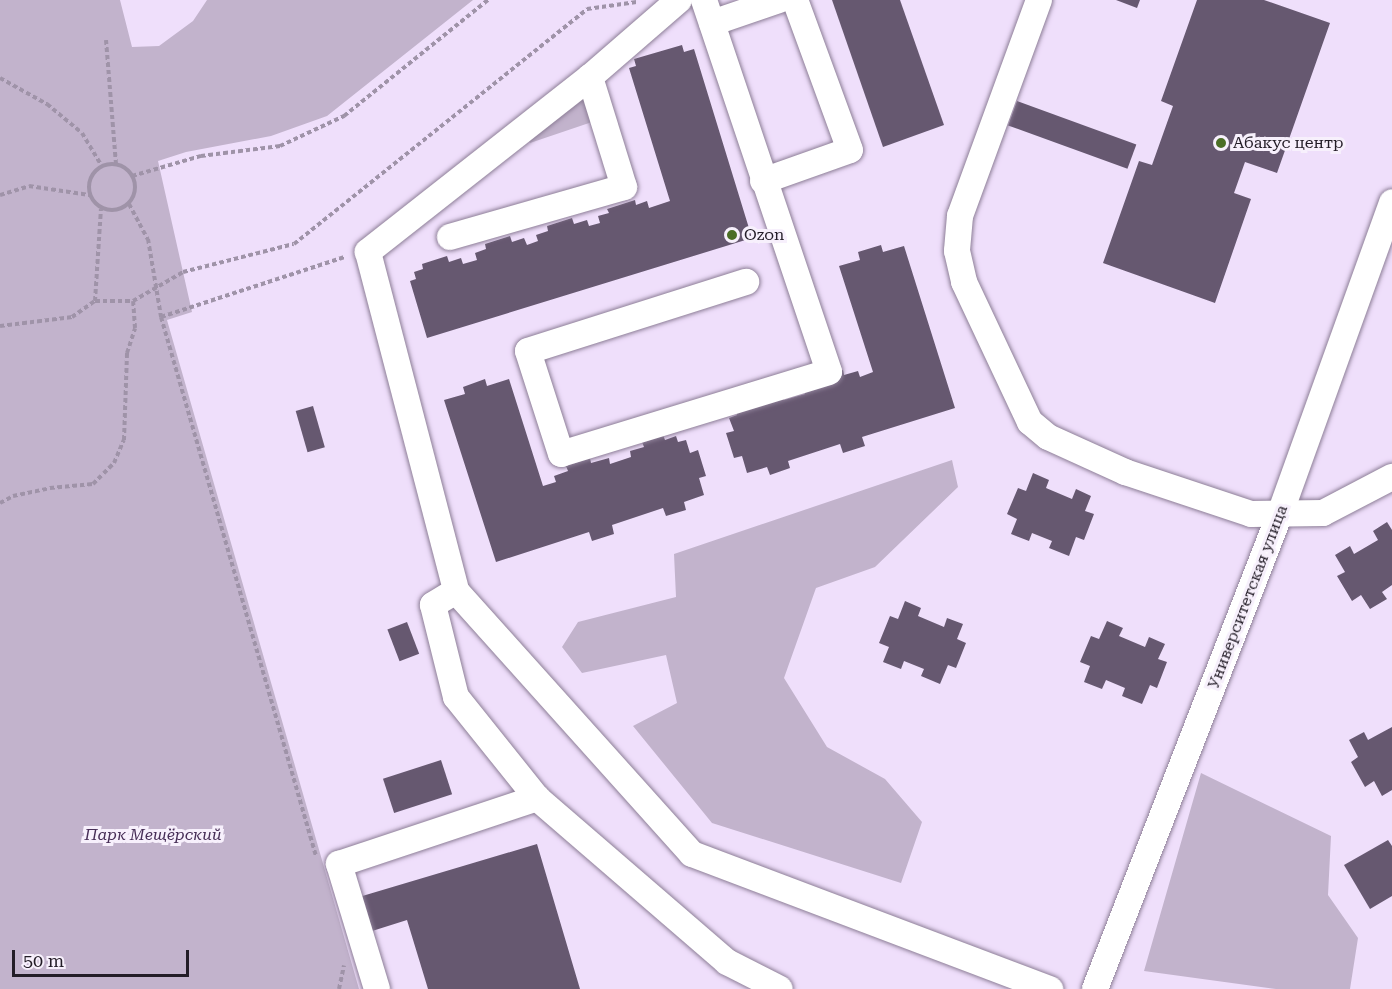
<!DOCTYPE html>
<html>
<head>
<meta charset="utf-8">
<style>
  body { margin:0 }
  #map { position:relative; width:1392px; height:989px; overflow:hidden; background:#efdffb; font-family:"Roboto Serif",serif }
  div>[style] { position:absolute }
  .green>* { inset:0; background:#c2b3cc }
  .building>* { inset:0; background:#665870; transform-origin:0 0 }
  .path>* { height:4px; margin-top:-2px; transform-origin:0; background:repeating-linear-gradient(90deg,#9f93a8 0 4.5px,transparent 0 7.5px) }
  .path>.ring { margin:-2px; padding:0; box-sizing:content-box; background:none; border:4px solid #9f93a8; border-radius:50% }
  .roads { filter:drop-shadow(0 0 2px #8d7e97) drop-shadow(0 0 2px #8d7e97) }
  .minor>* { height:26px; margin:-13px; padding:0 13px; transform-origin:13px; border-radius:13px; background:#fff }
  .dots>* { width:16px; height:16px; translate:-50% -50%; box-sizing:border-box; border:3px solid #f7f0fc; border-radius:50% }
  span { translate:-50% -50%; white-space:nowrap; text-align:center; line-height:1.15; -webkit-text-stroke:6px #f7f0fc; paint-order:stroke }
  .poi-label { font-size:16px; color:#231d27 }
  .left { translate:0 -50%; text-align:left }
  .street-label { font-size:16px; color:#231d27 }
  .park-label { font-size:16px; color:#472e57; font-style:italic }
  .scale { position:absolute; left:12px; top:950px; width:177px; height:27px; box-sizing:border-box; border:3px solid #231d27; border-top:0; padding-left:8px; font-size:18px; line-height:21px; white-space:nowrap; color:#231d27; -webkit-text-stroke:4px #f7f0fc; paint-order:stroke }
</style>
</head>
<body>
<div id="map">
  <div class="green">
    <i style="clip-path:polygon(0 0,120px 0,132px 47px,159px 46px,193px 21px,207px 0,473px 0,327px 116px,271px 136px,186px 152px,158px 161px,192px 312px,167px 320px,359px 989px,0 989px)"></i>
    <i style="clip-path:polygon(582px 92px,592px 122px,530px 143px,526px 136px)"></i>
    <i style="clip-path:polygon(952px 460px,958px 487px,875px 567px,816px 588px,784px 678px,827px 747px,885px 779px,922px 822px,901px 883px,712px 823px,633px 726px,677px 703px,666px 655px,582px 673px,562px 647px,578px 622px,676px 597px,674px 554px)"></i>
    <i style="clip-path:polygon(1201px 773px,1331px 836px,1328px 895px,1358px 938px,1350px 989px,1276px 989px,1144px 971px)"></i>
  </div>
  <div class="building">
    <i style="clip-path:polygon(832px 0,900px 0,944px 125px,883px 147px)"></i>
    <i style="clip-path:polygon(1116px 0,1140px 0,1137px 8px)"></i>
    <i style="clip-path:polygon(1197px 0,1264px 0,1330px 23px,1277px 173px,1245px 162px,1234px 193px,1251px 199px,1215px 303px,1103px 263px,1139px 161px,1152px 165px,1173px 106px,1161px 101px)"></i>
    <i style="clip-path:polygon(682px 45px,684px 52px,694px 49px,752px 238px,427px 338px,410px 281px,416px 279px,414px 272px,423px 269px,422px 264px,447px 256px,449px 262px,461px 258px,463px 264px,477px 260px,475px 253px,486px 249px,485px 244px,510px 236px,512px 242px,524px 238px,527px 245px,538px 241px,536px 235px,548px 231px,547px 226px,572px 218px,574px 224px,587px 220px,589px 226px,600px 223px,598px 216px,609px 213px,607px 209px,635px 200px,636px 205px,647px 201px,649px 208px,670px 201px,629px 68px,636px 66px,634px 59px)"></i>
    <i style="left:1017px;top:101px;width:127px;height:26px;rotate:20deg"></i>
    <i style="clip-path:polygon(881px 245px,883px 252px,904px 246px,955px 408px,862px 437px,865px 446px,843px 453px,840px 444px,788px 461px,790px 468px,770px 475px,767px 467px,747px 473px,742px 456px,734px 458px,726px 433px,734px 431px,729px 418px,737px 415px,736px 410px,782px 395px,784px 400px,805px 394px,803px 388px,819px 377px,843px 370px,844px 375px,858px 371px,860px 377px,873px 372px,839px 266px,860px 260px,858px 252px)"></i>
    <i style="clip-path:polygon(485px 379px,487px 386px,509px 379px,543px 486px,556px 482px,554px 476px,568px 471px,566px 466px,590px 458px,591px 463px,609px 458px,610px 464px,631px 457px,630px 451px,644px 447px,642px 442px,663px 435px,665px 440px,676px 436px,678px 442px,686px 440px,690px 453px,698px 450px,706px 476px,699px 478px,704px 495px,684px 502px,686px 510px,666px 516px,663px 508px,612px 525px,614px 534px,592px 541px,589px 532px,496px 562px,444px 400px,465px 394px,463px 387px)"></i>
    <i style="left:313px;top:406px;width:43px;height:18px;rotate:74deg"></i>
    <i style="clip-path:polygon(1033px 473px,1049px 480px,1046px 488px,1072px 499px,1076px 489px,1091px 496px,1085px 511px,1094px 514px,1084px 540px,1076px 537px,1069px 556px,1049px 548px,1052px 541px,1032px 533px,1029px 541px,1011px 534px,1017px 519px,1007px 514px,1018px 488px,1026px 491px)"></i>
    <i style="clip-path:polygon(1387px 522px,1392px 530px,1392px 585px,1382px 592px,1387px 599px,1370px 609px,1361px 595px,1352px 601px,1337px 576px,1345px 572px,1335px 555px,1350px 546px,1354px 554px,1378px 540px,1373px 531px)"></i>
    <i style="clip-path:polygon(905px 601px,921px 608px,918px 616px,944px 627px,947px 618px,963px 624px,957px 639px,966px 643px,956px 668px,948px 665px,940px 684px,921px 676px,924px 669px,904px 661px,901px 669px,883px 662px,889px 647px,879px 643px,890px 616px,898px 619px)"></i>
    <i style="clip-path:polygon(1107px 621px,1123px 628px,1119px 636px,1145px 647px,1149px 637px,1165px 644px,1158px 659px,1167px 662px,1157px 688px,1150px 685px,1142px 704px,1122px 696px,1125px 688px,1106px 680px,1102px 689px,1084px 682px,1090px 666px,1080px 662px,1091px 636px,1099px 639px)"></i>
    <i style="left:407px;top:622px;width:34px;height:21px;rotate:69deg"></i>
    <i style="clip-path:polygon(1392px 727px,1392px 790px,1382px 796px,1374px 781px,1365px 787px,1351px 762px,1358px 757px,1349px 740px,1364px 732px,1368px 740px)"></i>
    <i style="left:441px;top:760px;width:36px;height:61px;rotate:72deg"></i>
    <i style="clip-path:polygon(1388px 840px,1392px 846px,1392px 896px,1370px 909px,1344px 865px)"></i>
    <i style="clip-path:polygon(537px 844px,580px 989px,428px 989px,407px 920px,369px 932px,359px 897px)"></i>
  </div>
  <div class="path">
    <i style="left:106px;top:40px;width:124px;rotate:85.4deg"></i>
    <i style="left:0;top:78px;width:54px;rotate:29deg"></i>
    <i style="left:47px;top:104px;width:45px;rotate:39.6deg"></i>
    <i style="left:82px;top:133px;width:39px;rotate:59deg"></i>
    <i class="ring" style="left:89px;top:164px;width:42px;height:42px"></i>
    <i style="left:132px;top:176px;width:72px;rotate:-16.2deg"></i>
    <i style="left:201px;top:156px;width:80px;rotate:-7.2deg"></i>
    <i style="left:280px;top:146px;width:71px;rotate:-25.1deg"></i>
    <i style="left:344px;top:116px;width:185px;rotate:-38.9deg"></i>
    <i style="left:0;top:195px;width:30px;rotate:-17deg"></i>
    <i style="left:29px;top:186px;width:61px;rotate:8.5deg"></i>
    <i style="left:129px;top:204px;width:40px;rotate:62deg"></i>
    <i style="left:148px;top:239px;width:79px;rotate:80.5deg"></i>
    <i style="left:161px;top:317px;width:561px;rotate:73.96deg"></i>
    <i style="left:95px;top:301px;width:92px;rotate:-86.3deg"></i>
    <i style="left:161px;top:317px;width:194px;rotate:-18.1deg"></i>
    <i style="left:0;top:326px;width:73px;rotate:-7.1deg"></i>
    <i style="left:72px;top:317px;width:28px;rotate:-35deg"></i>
    <i style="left:95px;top:301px;width:38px"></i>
    <i style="left:133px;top:301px;width:58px;rotate:-30.1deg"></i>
    <i style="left:183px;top:272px;width:114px;rotate:-14.2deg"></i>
    <i style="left:294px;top:244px;width:376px;rotate:-38.7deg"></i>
    <i style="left:587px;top:9px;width:50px;rotate:-8deg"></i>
    <i style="left:0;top:503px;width:15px;rotate:-28deg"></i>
    <i style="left:13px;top:496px;width:38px;rotate:-12deg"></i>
    <i style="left:50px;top:488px;width:43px;rotate:-5.3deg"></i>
    <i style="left:93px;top:484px;width:30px;rotate:-45deg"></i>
    <i style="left:114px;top:463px;width:25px;rotate:-67deg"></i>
    <i style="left:124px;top:440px;width:87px;rotate:-88deg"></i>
    <i style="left:127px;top:353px;width:26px;rotate:-72deg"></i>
    <i style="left:135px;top:328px;width:27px;rotate:-94deg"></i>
    <i style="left:339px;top:989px;width:24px;rotate:-78deg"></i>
  </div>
  <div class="roads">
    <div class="minor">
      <i style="left:679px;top:0;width:118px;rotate:139.1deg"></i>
      <i style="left:590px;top:77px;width:283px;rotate:141.8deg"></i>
      <i style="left:368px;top:252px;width:350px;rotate:75.4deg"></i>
      <i style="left:456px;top:591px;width:353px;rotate:48.1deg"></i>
      <i style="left:692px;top:854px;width:383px;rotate:20.7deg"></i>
      <i style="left:704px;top:0;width:392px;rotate:71.4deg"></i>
      <i style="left:829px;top:372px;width:280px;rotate:163deg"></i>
      <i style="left:561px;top:454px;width:108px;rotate:-107.8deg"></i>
      <i style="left:528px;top:351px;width:229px;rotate:-17.6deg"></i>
      <i style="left:1039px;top:0;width:230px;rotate:110.1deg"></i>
      <i style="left:960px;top:216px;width:35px;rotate:95deg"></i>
      <i style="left:957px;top:251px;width:32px;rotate:77deg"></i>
      <i style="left:964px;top:282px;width:155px;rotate:64.8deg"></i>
      <i style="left:1030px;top:422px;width:23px;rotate:40deg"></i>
      <i style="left:1048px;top:437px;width:85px;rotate:24.4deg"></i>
      <i style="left:1125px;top:472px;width:133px;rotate:18.4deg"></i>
      <i style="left:1251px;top:514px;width:72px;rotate:-0.8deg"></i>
      <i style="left:1323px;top:513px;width:78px;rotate:-27.6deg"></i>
      <i style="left:712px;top:23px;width:71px;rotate:-18.9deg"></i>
      <i style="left:763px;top:181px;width:92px;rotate:-19.6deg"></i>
      <i style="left:850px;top:150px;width:160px;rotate:-110.1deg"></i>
      <i style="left:450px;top:237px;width:181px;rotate:-16deg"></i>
      <i style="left:624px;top:187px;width:115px;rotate:-107.2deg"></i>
      <i style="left:456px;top:591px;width:27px;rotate:149deg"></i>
      <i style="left:433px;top:605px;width:95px;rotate:76deg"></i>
      <i style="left:456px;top:697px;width:129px;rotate:51.3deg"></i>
      <i style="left:377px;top:989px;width:131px;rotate:-106.9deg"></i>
      <i style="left:339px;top:864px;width:209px;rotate:-18.4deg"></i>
      <i style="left:537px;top:798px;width:251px;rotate:40.8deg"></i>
      <i style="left:727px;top:962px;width:59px;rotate:27deg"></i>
      <i style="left:1095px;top:989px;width:513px;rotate:-68.74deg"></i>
      <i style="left:1281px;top:511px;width:328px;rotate:-70.2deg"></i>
    </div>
  </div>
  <div class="dots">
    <i style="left:1221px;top:143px;background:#4b6e26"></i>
    <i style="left:732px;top:235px;background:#4b6e26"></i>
  </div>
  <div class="poi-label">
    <span class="left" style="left:1233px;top:143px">Абакус центр</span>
    <span class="left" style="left:744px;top:235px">Ozon</span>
  </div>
  <div class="street-label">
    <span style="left:1248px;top:597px;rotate:-69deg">Университетская улица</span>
  </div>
  <div class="park-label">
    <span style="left:153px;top:835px">Парк Мещёрский</span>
  </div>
  <div class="scale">50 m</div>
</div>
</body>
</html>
